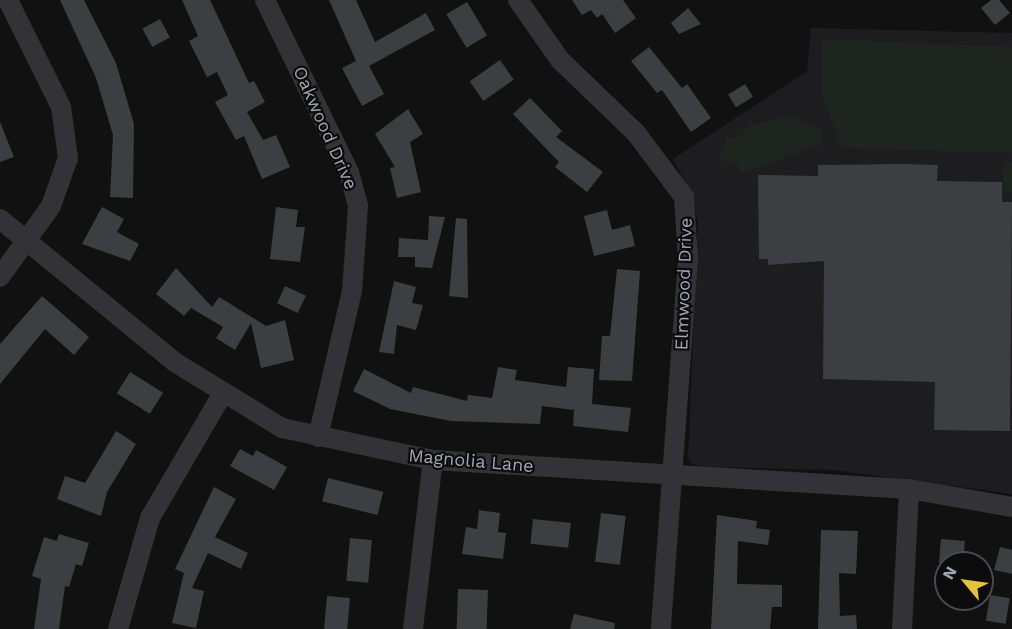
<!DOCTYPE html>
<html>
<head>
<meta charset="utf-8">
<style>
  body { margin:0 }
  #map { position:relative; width:1012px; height:629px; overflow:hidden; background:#111112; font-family:"Work Sans",sans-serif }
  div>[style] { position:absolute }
  .built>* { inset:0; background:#1d1d1f }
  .green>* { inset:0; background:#1e251f }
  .building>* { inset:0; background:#3d3e42; transform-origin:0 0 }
  .minor>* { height:20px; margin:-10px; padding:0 10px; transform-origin:10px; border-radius:10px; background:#323237 }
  span { translate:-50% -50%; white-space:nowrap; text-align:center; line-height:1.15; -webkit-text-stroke:4.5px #0c0c0d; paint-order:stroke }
  .street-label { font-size:18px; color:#a3a6b2 }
  .north { position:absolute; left:934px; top:551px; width:60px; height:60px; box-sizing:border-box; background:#0c0c0d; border:2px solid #484a4f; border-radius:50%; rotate:299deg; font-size:16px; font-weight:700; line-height:24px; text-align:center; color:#a3a6b2 }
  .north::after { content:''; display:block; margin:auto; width:21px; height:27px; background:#e5c337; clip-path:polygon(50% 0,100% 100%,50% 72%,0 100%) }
</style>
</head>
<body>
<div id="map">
  <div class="built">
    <i style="clip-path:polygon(811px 28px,1012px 33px,1012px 494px,833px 470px,708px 467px,692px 464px,688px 457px,698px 223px,690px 191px,673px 159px,807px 71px)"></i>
  </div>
  <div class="green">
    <i style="clip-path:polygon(823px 39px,1012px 47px,1012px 153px,842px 148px,823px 99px)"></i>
    <i style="clip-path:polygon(792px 116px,822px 130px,823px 144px,741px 173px,737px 164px,719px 160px,727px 137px,739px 138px,750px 125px)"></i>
    <i style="clip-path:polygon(1004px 162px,1012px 162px,1012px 192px,1002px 191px)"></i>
  </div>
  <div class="building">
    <i style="clip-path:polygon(60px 0,84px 0,116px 63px,134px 124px,133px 198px,110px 197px,113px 135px,96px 78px)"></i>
    <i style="clip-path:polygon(182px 0,210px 0,249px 83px,254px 81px,265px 102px,247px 112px,263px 140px,276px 135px,290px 167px,262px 179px,244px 136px,236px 140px,215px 102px,228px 95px,217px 72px,207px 77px,189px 41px,198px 36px)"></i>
    <i style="clip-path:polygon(329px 0,356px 0,375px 42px,426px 13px,435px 30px,369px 66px,384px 94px,362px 106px,342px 68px,356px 61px)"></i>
    <i style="clip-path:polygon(572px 0,623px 0,636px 18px,615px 33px,602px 14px,597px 18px,591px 10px,582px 15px)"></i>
    <i style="clip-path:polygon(991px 0,999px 0,1010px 13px,995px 25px,981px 8px)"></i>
    <i style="left:467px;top:2px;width:39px;height:24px;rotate:59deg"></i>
    <i style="clip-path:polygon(688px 8px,701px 24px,679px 34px,671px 23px)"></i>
    <i style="left:160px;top:19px;width:21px;height:20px;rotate:62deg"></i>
    <i style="clip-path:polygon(649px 47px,682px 88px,687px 84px,711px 118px,691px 132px,662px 90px,657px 93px,631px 61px)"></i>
    <i style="left:500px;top:60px;width:24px;height:37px;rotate:55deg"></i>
    <i style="left:745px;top:84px;width:15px;height:20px;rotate:58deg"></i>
    <i style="clip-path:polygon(530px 98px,562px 131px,556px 137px,603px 172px,587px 192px,555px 167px,559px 162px,513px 114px)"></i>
    <i style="clip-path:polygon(408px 109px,423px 134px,410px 142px,421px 192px,397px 198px,390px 168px,395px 167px,375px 134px)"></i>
    <i style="clip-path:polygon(0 122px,14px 157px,0 162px)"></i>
    <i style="clip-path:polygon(904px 164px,938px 165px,937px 181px,1002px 182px,1002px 202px,1012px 202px,1010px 431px,934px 430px,935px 382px,823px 379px,824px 261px,768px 265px,768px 259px,759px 259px,758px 175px,818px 176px,818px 165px)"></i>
    <i style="clip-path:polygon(102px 207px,124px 219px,117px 232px,139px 244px,130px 261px,82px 244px)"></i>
    <i style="clip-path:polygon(276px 207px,298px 210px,296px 227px,305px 227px,300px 262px,270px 259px)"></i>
    <i style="clip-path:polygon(607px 210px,612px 230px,630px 225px,635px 246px,594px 256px,584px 216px)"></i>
    <i style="clip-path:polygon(429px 216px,445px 217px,432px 268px,415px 267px,415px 257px,398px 257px,399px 238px,428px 240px)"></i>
    <i style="clip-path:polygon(456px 218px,467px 219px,468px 298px,449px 296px)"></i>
    <i style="clip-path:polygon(176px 268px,212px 307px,219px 297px,266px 326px,285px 320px,294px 360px,261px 368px,251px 323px,235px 350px,216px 338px,223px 327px,191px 308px,184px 316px,156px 294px)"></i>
    <i style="clip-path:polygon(617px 269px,640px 271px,632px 381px,599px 380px,602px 336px,610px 336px)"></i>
    <i style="clip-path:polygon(394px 281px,416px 287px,412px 303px,423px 305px,416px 330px,397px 325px,394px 354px,379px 352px)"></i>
    <i style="left:285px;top:286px;width:23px;height:19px;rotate:25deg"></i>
    <i style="clip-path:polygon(42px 296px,89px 337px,74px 355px,45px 329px,0 384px,0 344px)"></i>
    <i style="clip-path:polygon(498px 367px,517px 370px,515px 380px,566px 387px,568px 367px,594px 369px,592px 404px,631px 408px,628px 432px,573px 426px,574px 410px,542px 406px,540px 424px,451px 421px,390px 409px,353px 391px,364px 369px,411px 393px,413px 387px,467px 401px,468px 395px,492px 398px)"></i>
    <i style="left:130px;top:372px;width:39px;height:25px;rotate:32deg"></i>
    <i style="clip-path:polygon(116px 431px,136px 444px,107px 492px,101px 516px,57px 499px,65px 476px,85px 483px)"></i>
    <i style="clip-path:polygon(240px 449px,253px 456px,256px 450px,287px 467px,274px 490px,230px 466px)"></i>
    <i style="left:328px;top:478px;width:57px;height:24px;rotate:14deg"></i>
    <i style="clip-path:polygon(214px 487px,236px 499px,215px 537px,248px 553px,241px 569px,208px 553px,192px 588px,204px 591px,196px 628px,172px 623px,184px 573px,175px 569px)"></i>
    <i style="clip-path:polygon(479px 510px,500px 513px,498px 532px,506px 533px,503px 559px,462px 554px,466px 527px,477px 529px)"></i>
    <i style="left:601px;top:513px;width:25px;height:49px;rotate:7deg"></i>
    <i style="clip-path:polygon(717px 515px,757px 521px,756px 528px,770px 530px,768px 545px,738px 541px,737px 584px,782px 585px,782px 607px,772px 607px,770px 629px,711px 629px)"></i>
    <i style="left:533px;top:519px;width:38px;height:25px;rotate:6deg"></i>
    <i style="clip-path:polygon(821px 530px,858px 531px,856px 574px,839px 573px,840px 616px,856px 615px,857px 629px,818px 629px)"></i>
    <i style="clip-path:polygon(59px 534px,89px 543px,82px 566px,76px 564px,69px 587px,65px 586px,59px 629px,34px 629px,41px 579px,32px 576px,44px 537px,57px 541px)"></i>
    <i style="left:350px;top:538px;width:22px;height:43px;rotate:5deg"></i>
    <i style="left:941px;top:539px;width:24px;height:24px;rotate:5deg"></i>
    <i style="clip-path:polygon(1000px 547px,1012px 550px,1012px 574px,994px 570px)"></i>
    <i style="left:458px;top:589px;width:30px;height:40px;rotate:2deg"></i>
    <i style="left:990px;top:595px;width:20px;height:26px;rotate:9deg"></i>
    <i style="left:327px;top:596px;width:23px;height:33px;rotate:5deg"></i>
    <i style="clip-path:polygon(574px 614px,615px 623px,614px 629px,570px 629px)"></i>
  </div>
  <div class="minor">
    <i style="left:265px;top:0;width:191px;rotate:64deg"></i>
    <i style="left:349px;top:172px;width:35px;rotate:75deg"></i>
    <i style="left:358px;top:206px;width:85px;rotate:94deg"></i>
    <i style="left:352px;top:291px;width:150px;rotate:103.1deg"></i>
    <i style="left:518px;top:0;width:73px;rotate:55deg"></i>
    <i style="left:560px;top:60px;width:105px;rotate:43.8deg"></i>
    <i style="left:636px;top:133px;width:80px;rotate:53.1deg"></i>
    <i style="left:684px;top:197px;width:62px;rotate:86.3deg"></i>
    <i style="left:688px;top:259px;width:371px;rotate:94.2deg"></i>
    <i style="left:0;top:219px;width:227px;rotate:39.3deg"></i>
    <i style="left:176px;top:363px;width:124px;rotate:31.5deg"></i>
    <i style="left:282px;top:428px;width:154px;rotate:12deg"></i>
    <i style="left:433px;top:460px;width:477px;rotate:3.5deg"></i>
    <i style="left:909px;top:489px;width:105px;rotate:9.9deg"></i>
    <i style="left:0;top:277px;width:87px;rotate:-54.3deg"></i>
    <i style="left:51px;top:206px;width:51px;rotate:-70.5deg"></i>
    <i style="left:68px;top:158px;width:51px;rotate:-97.8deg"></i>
    <i style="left:61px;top:107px;width:119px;rotate:-116.4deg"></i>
    <i style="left:118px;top:629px;width:116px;rotate:-73.9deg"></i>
    <i style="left:150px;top:518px;width:145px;rotate:-59.7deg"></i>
    <i style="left:413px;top:629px;width:170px;rotate:-83.3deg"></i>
    <i style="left:902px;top:629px;width:140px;rotate:-87.1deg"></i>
  </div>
  <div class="street-label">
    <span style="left:325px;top:128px;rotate:66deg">Oakwood Drive</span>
    <span style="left:684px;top:284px;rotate:-88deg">Elmwood Drive</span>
    <span style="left:471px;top:461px;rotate:5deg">Magnolia Lane</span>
  </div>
  <div class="north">N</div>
</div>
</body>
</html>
